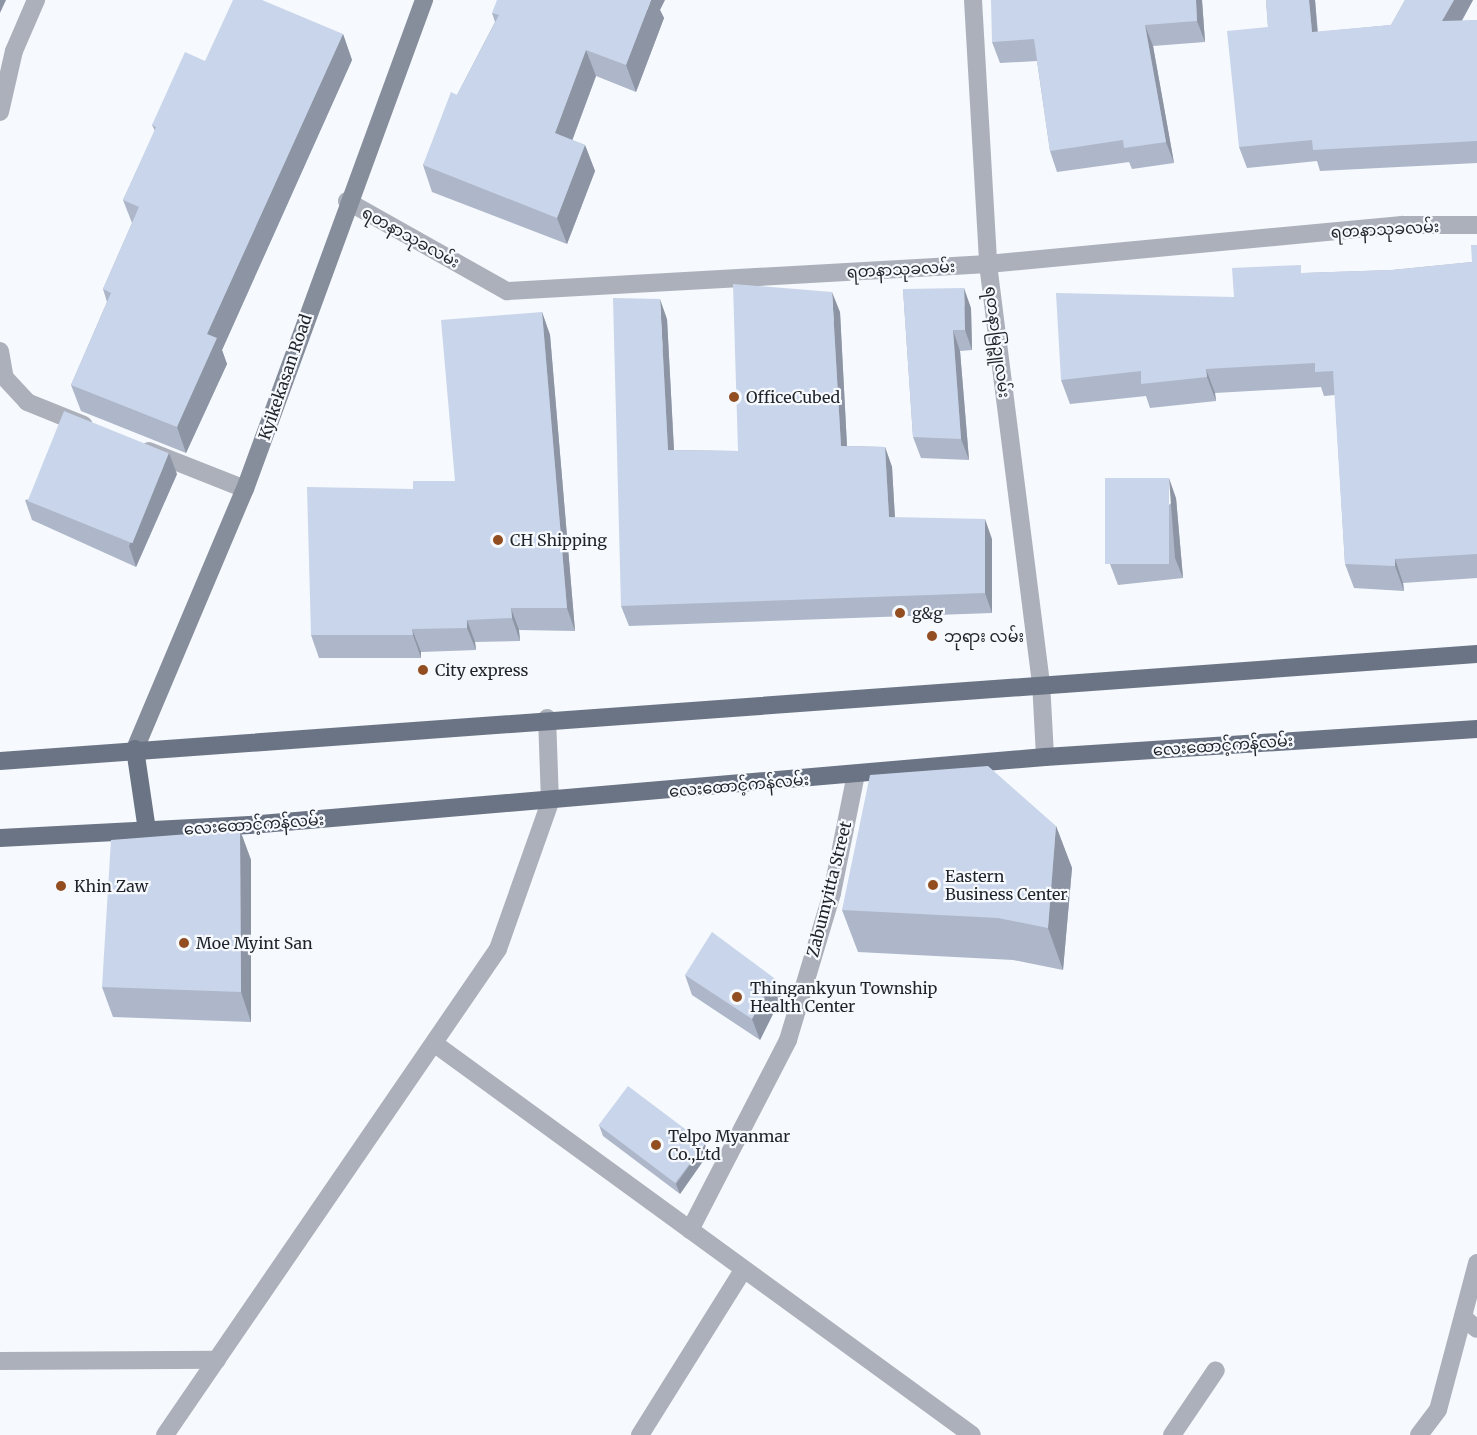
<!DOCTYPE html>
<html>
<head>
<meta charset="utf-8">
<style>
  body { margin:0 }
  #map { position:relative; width:1477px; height:1435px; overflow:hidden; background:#f6f9fd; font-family:Merriweather,"Noto Sans Myanmar",serif }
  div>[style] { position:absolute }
  .lane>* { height:18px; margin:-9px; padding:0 9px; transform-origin:9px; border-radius:9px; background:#abb0ba }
  .street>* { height:18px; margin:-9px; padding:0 9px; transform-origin:9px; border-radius:9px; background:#abb0ba }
  .secondary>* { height:18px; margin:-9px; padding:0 9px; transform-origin:9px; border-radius:9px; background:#868d9b }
  .primary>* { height:18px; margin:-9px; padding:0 9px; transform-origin:9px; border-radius:9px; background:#6b7485 }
  .wall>* { inset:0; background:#adb7c9 }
  .shaded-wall>* { inset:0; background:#8d95a4 }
  .building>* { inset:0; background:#c9d5ea; transform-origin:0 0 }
  .dots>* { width:16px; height:16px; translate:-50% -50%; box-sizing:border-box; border:3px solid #f6f9fd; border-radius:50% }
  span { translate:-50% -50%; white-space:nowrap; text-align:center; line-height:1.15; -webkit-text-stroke:4.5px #f6f9fd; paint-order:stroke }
  .street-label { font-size:16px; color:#1f242b }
  .poi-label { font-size:16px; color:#1f242b }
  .left { translate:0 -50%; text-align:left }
</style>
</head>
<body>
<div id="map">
  <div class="lane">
    <i style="left:27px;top:402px;width:61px;rotate:22deg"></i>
    <i style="left:149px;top:451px;width:103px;rotate:21.6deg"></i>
  </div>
  <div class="street">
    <i style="left:973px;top:0;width:264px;rotate:86.7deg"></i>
    <i style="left:988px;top:264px;width:421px;rotate:82.8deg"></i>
    <i style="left:1041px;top:682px;width:75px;rotate:86.9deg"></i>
    <i style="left:0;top:112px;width:63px;rotate:-77.1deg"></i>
    <i style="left:14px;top:51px;width:56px;rotate:-66.7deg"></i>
    <i style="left:347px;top:201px;width:184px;rotate:29.4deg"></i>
    <i style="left:507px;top:291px;width:482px;rotate:-3.2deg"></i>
    <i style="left:988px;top:264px;width:416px;rotate:-5.4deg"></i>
    <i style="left:1402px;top:225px;width:75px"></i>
    <i style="left:0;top:351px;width:27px;rotate:80deg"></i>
    <i style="left:5px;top:378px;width:33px;rotate:47deg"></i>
    <i style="left:435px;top:1044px;width:664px;rotate:36.06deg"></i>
    <i style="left:690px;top:1230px;width:214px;rotate:-62.7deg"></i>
    <i style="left:788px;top:1040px;width:153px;rotate:-73.3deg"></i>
    <i style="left:832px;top:893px;width:121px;rotate:-78.6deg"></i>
    <i style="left:1463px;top:1317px;width:18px;rotate:41deg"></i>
    <i style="left:0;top:1361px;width:217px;rotate:-0.3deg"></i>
    <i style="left:165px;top:1435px;width:589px;rotate:-55.58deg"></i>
    <i style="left:498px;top:949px;width:156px;rotate:-70.5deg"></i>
    <i style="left:550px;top:802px;width:84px;rotate:-92deg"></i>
    <i style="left:640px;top:1435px;width:192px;rotate:-58deg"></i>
    <i style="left:1172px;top:1435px;width:78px;rotate:-55.9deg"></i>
    <i style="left:1419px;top:1435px;width:31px;rotate:-53deg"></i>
    <i style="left:1438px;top:1410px;width:152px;rotate:-75.1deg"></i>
  </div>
  <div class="secondary">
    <i style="left:135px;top:749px;width:282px;rotate:-67.1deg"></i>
    <i style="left:245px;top:489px;width:521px;rotate:-69.89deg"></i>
  </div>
  <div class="primary">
    <i style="left:135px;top:749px;width:82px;rotate:81.6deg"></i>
    <i style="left:0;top:761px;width:1481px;rotate:-4.14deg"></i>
    <i style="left:0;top:838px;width:250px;rotate:-3deg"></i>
    <i style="left:250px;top:825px;width:798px;rotate:-4.89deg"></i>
    <i style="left:1045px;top:757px;width:433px;rotate:-3.7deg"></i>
  </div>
  <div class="wall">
    <i style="clip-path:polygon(1202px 0,1205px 42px,1153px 46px,1174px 163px,1132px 169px,1129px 162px,1057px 172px,1050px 151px,1037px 61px,1000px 63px,992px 42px)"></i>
    <i style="clip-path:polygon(1266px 0,1315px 0,1318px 32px,1391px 25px,1405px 0,1473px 0,1462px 21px,1477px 20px,1477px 163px,1320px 171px,1317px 161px,1247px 168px,1239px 147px,1268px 27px)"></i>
    <i style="clip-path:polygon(660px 10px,664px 18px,636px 92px,596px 76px,572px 140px,585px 145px,595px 171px,567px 244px,432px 192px,423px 165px,457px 95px,495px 22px,492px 13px)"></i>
    <i style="clip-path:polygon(343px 34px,352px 60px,222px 350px,227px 364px,186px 453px,81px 411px,71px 385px,107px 302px,103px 289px,132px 223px,123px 200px,155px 131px,152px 125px,205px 61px)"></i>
    <i style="clip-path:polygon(1477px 245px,1477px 578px,1403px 583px,1404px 591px,1354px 588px,1345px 564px,1335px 395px,1324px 396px,1321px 387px,1215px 393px,1216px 401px,1150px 408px,1146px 396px,1070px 404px,1061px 380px,1234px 297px,1304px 273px,1392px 270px,1472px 262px)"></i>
    <i style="clip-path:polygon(903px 289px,971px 308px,972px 350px,960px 351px,969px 460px,921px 458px,913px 437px)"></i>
    <i style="clip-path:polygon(542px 312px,550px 335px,575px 631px,519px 630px,520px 641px,475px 642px,476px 650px,421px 652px,421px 658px,319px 658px,311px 635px,455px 481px)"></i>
    <i style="clip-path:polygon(840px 312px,847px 446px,885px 447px,892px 467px,895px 518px,992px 539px,992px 613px,629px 626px,621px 606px,667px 319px,674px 450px,738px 451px)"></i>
    <i style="clip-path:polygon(177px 474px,136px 567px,32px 520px,25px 500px)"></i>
    <i style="clip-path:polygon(1176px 498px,1183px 578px,1118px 585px,1110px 564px)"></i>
    <i style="clip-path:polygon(1056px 826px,1072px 868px,1063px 970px,1013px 960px,858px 952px,842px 910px)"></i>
    <i style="clip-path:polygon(240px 830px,251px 860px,251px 1022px,113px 1017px,102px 987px)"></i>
    <i style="clip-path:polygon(685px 975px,781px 998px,760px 1040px,692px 995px)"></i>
    <i style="clip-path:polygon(599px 1125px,708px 1154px,680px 1194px,603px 1136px)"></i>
  </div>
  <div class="shaded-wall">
    <i style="clip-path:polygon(0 0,6px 0,0 13px)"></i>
    <i style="clip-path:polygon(651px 0,665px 0,660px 10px,664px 18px,636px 92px,626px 65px)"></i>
    <i style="clip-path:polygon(1196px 0,1202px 0,1205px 42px,1197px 21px)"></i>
    <i style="clip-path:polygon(1309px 0,1315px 0,1319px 53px,1312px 32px)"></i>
    <i style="clip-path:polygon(1454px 0,1473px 0,1449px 43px,1442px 21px)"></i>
    <i style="clip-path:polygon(1145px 25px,1153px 46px,1174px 163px,1166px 142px)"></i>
    <i style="clip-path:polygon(343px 34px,352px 60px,222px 350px,227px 364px,186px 453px,177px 427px,207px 334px)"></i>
    <i style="clip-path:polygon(586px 50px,596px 76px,565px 160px,555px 133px)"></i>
    <i style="clip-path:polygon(585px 145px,595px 171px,567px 244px,557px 218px)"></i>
    <i style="clip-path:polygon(964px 288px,971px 308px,972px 350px,965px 330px)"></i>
    <i style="clip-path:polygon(832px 292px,840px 312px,848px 466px,841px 446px)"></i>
    <i style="clip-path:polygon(660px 299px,667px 319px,675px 470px,668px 450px)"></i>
    <i style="clip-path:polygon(542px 312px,550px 335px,575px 631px,567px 608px)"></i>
    <i style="clip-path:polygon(953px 330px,960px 351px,969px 460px,961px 439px)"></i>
    <i style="clip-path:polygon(1206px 369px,1215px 393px,1216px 401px,1207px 377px)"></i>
    <i style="clip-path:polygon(885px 447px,892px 467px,896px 537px,889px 517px)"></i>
    <i style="clip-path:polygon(169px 453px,177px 474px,136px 567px,129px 546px)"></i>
    <i style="clip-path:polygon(1169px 478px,1176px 498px,1183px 578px,1175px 558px)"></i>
    <i style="clip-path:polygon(985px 519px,992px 539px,992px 613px,985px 593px)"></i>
    <i style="clip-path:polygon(1395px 559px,1403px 583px,1404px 591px,1395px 566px)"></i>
    <i style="clip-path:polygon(511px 608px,519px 630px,520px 641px,512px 618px)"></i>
    <i style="clip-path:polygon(467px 620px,475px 642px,476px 650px,467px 628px)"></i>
    <i style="clip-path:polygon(412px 629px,421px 652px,421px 658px,413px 635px)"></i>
    <i style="clip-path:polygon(1056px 826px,1072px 868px,1063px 970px,1048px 928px)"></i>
    <i style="clip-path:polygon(240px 830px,251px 860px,251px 1022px,241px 992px)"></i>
    <i style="clip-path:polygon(774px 978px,781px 998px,760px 1040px,752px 1019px)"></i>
    <i style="clip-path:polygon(705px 1144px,708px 1154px,680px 1194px,676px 1184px)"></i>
  </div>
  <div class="building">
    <i style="clip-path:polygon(233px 0,262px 0,343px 34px,207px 334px,217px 338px,177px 427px,71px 385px,111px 293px,103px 289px,139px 207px,123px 200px,156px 127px,152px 125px,185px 52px,205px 61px)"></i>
    <i style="clip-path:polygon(497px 0,651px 0,626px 65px,586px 50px,555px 133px,585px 145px,557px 218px,423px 165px,451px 92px,457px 95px,499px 15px,492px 13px)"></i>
    <i style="clip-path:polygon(991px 0,1196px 0,1197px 21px,1145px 25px,1166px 142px,1124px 148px,1123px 140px,1050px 151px,1034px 39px,992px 42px)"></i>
    <i style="clip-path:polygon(1266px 0,1309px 0,1312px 32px,1391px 25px,1405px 0,1454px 0,1442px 21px,1477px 20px,1477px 141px,1313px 150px,1312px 140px,1239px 147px,1227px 31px,1268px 27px)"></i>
    <i style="clip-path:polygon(1471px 245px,1477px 245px,1477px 554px,1395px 559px,1395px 566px,1345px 564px,1333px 371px,1315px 372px,1315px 363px,1206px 369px,1207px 377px,1141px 384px,1141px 371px,1061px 380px,1056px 293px,1234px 297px,1232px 268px,1301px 265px,1301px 273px,1392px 270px,1472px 262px)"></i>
    <i style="clip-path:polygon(733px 284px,832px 292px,841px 446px,885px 447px,889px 517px,985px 519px,985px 593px,621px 606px,613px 298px,660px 299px,668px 450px,738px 451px)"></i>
    <i style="clip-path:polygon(964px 288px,965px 330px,953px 330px,961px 439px,913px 437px,903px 289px)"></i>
    <i style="clip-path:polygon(542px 312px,567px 608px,511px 608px,512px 618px,467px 620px,467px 628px,412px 629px,413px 635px,311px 635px,307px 487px,413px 489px,413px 481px,455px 481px,441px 320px)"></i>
    <i style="left:64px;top:411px;width:113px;height:97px;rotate:22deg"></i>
    <i style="left:1105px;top:478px;width:64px;height:86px"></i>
    <i style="clip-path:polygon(988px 766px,1056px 826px,1048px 928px,998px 918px,842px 910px,870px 775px)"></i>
    <i style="clip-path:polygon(240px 830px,241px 992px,102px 987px,111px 840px)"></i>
    <i style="clip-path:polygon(712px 932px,774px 978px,752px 1019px,685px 975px)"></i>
    <i style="left:628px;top:1086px;width:96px;height:49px;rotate:37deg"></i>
  </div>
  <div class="dots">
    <i style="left:734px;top:397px;background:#924e20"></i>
    <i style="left:498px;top:540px;background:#924e20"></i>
    <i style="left:900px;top:613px;background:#924e20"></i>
    <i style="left:932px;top:636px;background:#924e20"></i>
    <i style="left:423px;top:670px;background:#924e20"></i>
    <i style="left:933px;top:885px;background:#924e20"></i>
    <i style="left:61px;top:886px;background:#924e20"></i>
    <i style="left:184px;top:943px;background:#924e20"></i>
    <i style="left:737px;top:997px;background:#924e20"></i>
    <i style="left:656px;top:1145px;background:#924e20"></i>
  </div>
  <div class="street-label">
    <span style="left:1385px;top:229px;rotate:-3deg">ရတနာသုခလမ်း</span>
    <span style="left:411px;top:237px;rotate:29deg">ရတနာသုခလမ်း</span>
    <span style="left:901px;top:269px;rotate:-3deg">ရတနာသုခလမ်း</span>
    <span style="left:998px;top:342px;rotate:83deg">ရတနာမြဉ္ဇူလမ်း</span>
    <span style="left:285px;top:377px;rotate:-71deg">Kyikekasan Road</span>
    <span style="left:1223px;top:745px;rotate:-4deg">လေးထောင့်ကန်လမ်း</span>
    <span style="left:739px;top:785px;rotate:-5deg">လေးထောင့်ကန်လမ်း</span>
    <span style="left:254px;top:824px;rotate:-4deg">လေးထောင့်ကန်လမ်း</span>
    <span style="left:829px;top:889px;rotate:-76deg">Zabumyitta Street</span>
  </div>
  <div class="poi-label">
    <span class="left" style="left:746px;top:397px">OfficeCubed</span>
    <span class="left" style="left:510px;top:540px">CH Shipping</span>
    <span class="left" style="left:912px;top:613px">g&amp;g</span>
    <span class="left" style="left:944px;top:636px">ဘုရား လမ်း</span>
    <span class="left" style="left:435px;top:670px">City express</span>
    <span class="left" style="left:945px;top:885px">Eastern<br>Business Center</span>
    <span class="left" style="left:74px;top:886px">Khin Zaw</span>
    <span class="left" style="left:196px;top:943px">Moe Myint San</span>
    <span class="left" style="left:750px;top:997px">Thingankyun Township<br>Health Center</span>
    <span class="left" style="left:668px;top:1145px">Telpo Myanmar<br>Co.,Ltd</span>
  </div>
</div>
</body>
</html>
